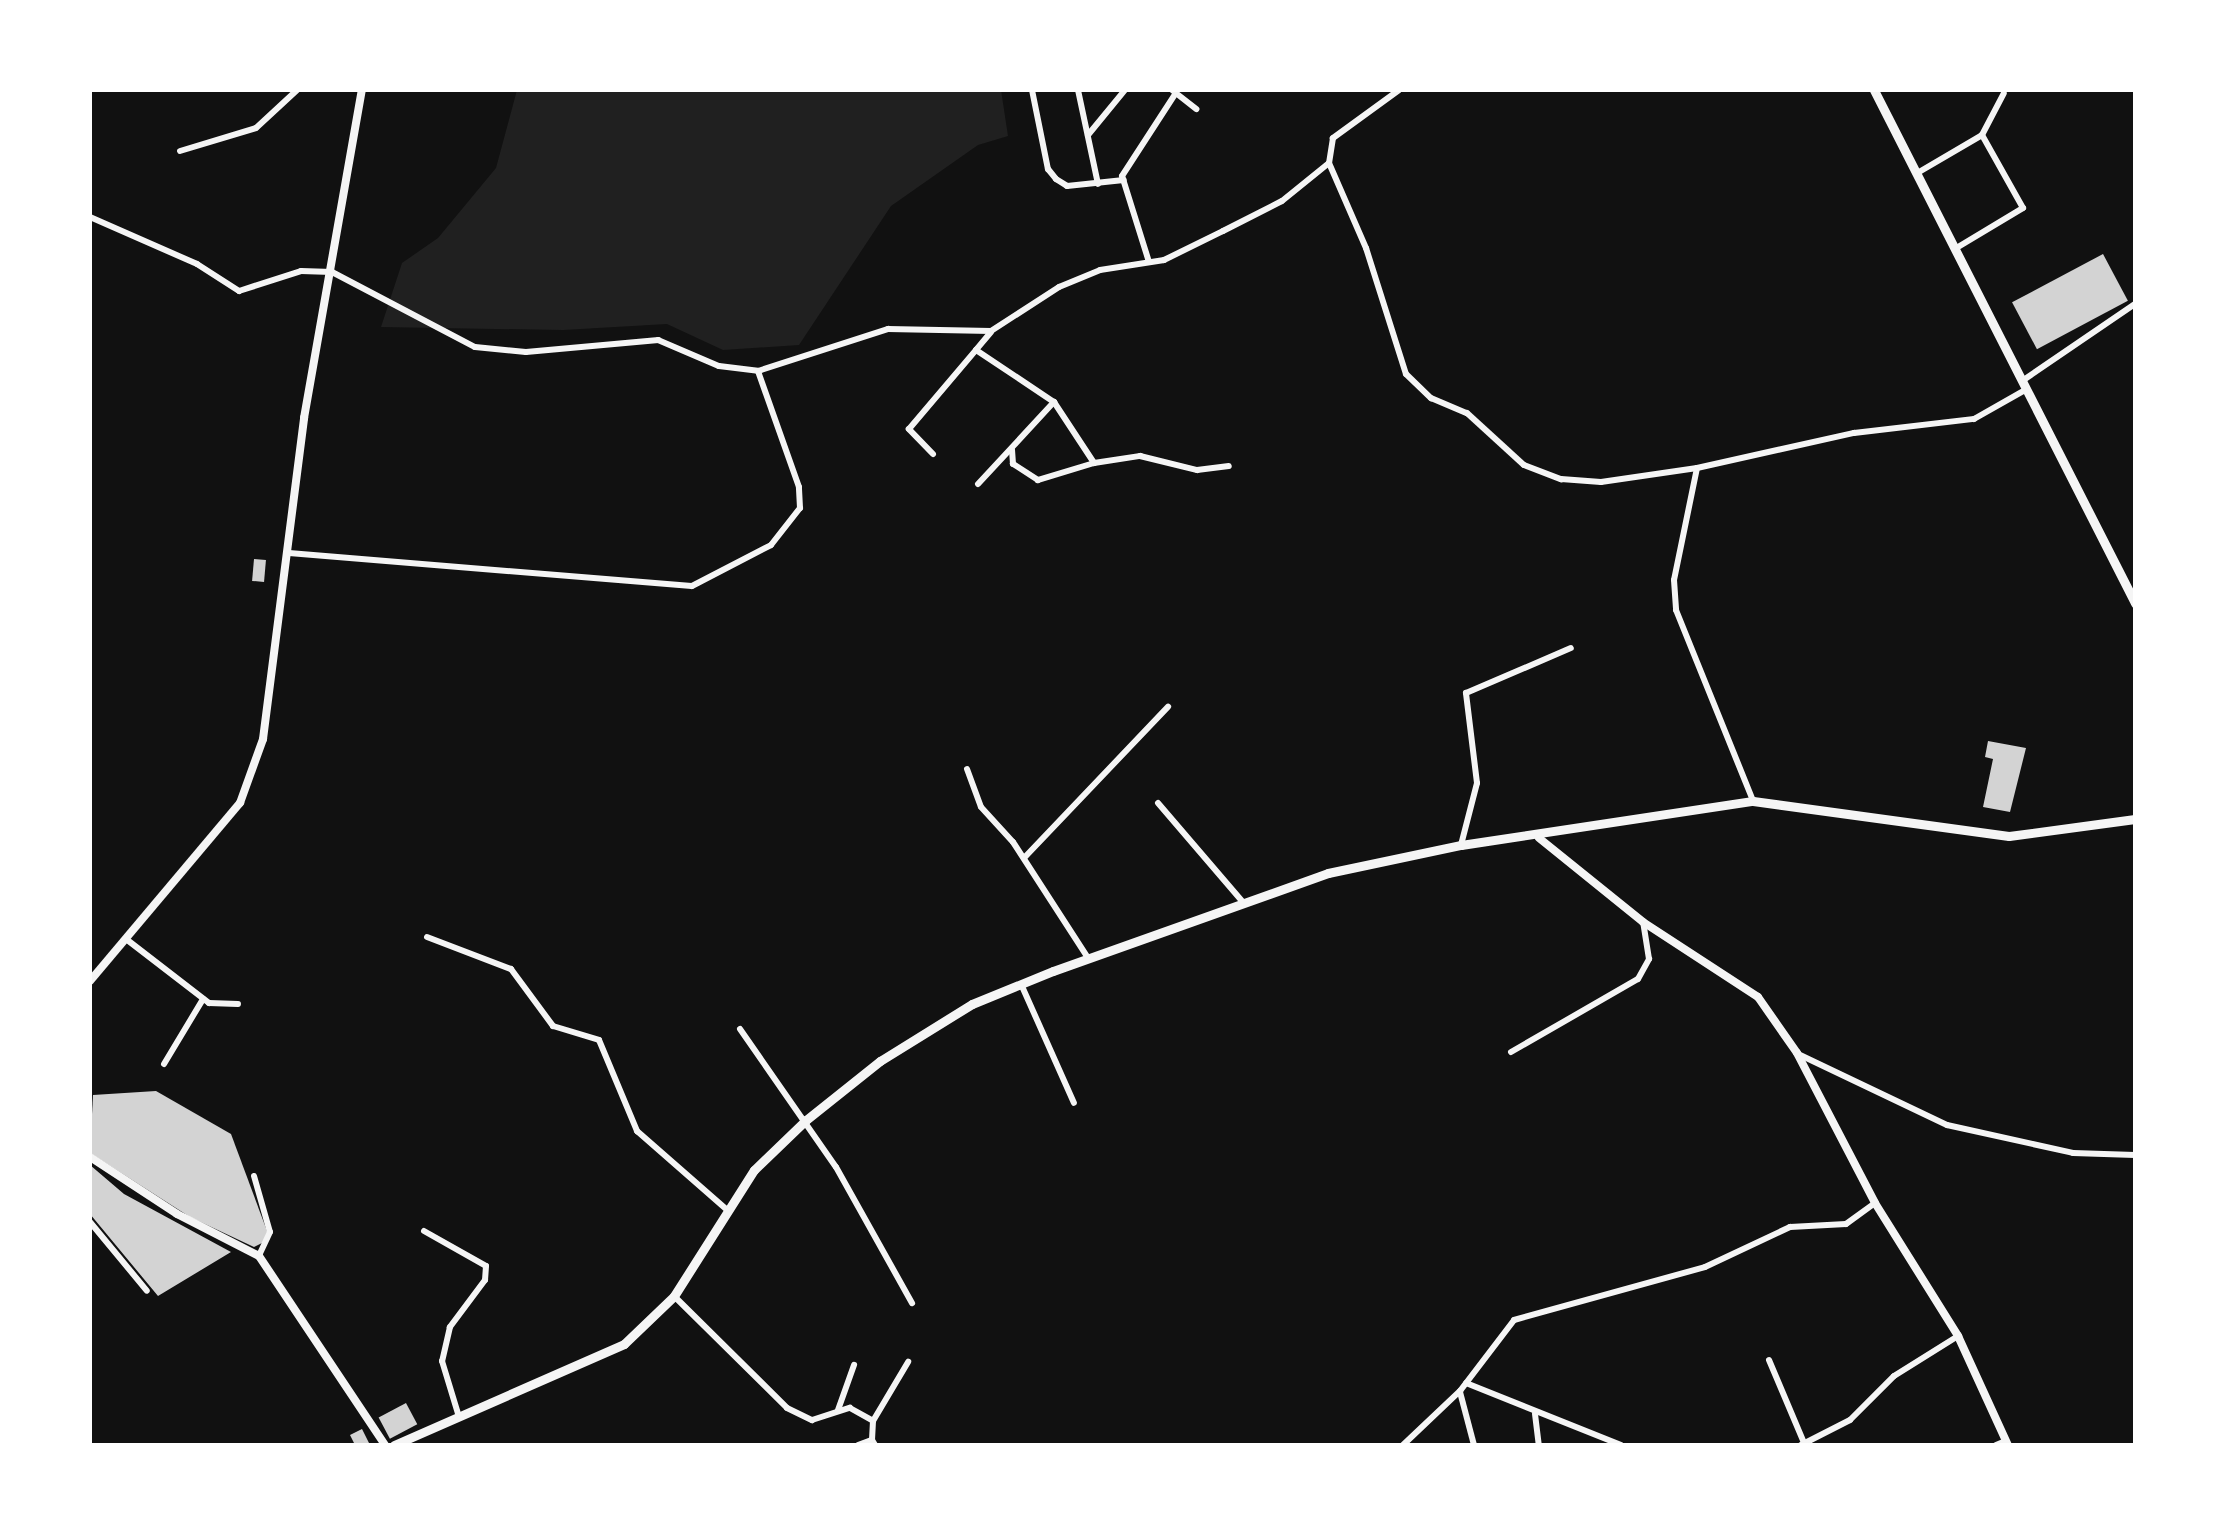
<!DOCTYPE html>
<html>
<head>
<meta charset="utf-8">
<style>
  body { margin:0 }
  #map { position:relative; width:2225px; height:1535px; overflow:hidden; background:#111; font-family:Helvetica,sans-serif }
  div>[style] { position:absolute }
  .green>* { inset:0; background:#202020 }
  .building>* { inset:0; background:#d3d3d3; transform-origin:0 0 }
  .minor>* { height:6px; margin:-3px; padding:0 3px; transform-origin:3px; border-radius:3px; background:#f5f5f5 }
  .tertiary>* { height:8px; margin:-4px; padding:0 4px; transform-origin:4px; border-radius:4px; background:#f5f5f5 }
  .secondary>* { height:9px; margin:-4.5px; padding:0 4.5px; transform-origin:4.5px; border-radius:4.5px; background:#f5f5f5 }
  span { translate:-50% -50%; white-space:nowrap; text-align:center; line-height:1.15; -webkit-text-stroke:10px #fff; paint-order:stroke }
  .frame { position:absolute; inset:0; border:92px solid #fff; pointer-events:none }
</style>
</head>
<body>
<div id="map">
  <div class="green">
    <i style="clip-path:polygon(517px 90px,1001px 90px,1008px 136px,978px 145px,891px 206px,799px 345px,723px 350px,667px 324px,563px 330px,381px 327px,402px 263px,438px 238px,496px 168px)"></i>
  </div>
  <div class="building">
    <i style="left:2103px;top:254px;width:53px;height:103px;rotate:62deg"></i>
    <i style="left:254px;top:559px;width:12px;height:22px;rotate:5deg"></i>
    <i style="clip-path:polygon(1988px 741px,2026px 748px,2010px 812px,1983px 807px,1993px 759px,1985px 757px)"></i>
    <i style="clip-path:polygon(156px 1091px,231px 1134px,270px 1239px,254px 1247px,190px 1217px,90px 1153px,93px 1095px)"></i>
    <i style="clip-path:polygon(90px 1165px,124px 1194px,231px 1252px,158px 1296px,90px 1214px)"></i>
    <i style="left:406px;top:1403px;width:24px;height:31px;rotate:62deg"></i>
    <i style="clip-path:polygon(362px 1429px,369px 1443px,355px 1445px,350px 1435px)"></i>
  </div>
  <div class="minor">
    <i style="left:1032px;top:90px;width:81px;rotate:78.6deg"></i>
    <i style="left:1048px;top:169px;width:13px;rotate:51deg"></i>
    <i style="left:1056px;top:179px;width:13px;rotate:32deg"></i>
    <i style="left:1067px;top:186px;width:57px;rotate:-6deg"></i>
    <i style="left:1078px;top:90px;width:96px;rotate:78deg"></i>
    <i style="left:1172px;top:90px;width:31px;rotate:38deg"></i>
    <i style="left:1399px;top:90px;width:82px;rotate:144deg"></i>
    <i style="left:1333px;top:138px;width:25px;rotate:99deg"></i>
    <i style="left:1329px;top:163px;width:93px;rotate:66.5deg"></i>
    <i style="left:1366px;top:248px;width:132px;rotate:72.4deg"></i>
    <i style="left:1406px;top:374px;width:35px;rotate:44deg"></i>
    <i style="left:1431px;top:398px;width:39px;rotate:23deg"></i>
    <i style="left:1467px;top:413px;width:77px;rotate:42.4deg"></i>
    <i style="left:1524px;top:465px;width:40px;rotate:21deg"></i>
    <i style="left:1561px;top:479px;width:40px;rotate:4.3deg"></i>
    <i style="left:1601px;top:482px;width:97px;rotate:-8.3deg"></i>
    <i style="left:1697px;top:468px;width:161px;rotate:-12.6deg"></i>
    <i style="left:1854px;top:433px;width:121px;rotate:-6.7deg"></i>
    <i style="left:1974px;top:419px;width:61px;rotate:-29.5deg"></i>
    <i style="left:1088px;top:135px;width:58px;rotate:-50.6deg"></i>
    <i style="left:180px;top:151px;width:79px;rotate:-16.8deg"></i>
    <i style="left:256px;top:128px;width:56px;rotate:-42.8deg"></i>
    <i style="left:1919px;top:172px;width:73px;rotate:-30.4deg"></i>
    <i style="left:1982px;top:135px;width:47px;rotate:-62.4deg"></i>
    <i style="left:90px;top:217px;width:117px;rotate:23.7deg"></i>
    <i style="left:197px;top:264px;width:50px;rotate:32.7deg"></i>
    <i style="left:239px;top:291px;width:65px;rotate:-17.9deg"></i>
    <i style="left:301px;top:271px;width:31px;rotate:2deg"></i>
    <i style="left:332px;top:272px;width:161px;rotate:27.7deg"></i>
    <i style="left:475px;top:347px;width:51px;rotate:5.6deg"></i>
    <i style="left:526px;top:352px;width:133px;rotate:-5.2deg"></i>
    <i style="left:658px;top:340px;width:66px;rotate:23.1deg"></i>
    <i style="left:719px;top:366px;width:39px;rotate:7deg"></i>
    <i style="left:758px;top:371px;width:137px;rotate:-17.9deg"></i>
    <i style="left:888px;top:329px;width:103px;rotate:1.1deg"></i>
    <i style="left:991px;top:331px;width:81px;rotate:-32.9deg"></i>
    <i style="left:1059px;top:287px;width:44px;rotate:-22.5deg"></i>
    <i style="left:1100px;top:270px;width:65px;rotate:-8.9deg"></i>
    <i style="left:1164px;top:260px;width:66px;rotate:-26.2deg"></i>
    <i style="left:1223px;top:231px;width:66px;rotate:-27deg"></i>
    <i style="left:1282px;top:201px;width:60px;rotate:-39deg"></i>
    <i style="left:1958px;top:247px;width:76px;rotate:-31deg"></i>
    <i style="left:2023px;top:208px;width:84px;rotate:-119.3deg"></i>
    <i style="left:1149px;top:262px;width:90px;rotate:-107.4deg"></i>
    <i style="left:1122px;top:176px;width:99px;rotate:-57deg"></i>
    <i style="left:991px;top:332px;width:23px;rotate:130deg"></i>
    <i style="left:976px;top:350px;width:94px;rotate:33.7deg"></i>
    <i style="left:1054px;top:402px;width:73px;rotate:56.7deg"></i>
    <i style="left:1094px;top:463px;width:59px;rotate:163.1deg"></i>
    <i style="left:1038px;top:480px;width:30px;rotate:-147deg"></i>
    <i style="left:1013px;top:464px;width:14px;rotate:-94deg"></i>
    <i style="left:2025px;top:379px;width:133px;rotate:-34.3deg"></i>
    <i style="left:933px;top:454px;width:35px;rotate:-134deg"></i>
    <i style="left:909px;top:429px;width:104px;rotate:-49.7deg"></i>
    <i style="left:1094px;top:463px;width:47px;rotate:-8.7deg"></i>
    <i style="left:1140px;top:456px;width:59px;rotate:13.8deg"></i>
    <i style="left:1197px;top:470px;width:32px;rotate:-7deg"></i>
    <i style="left:1697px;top:468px;width:114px;rotate:101.6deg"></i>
    <i style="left:1674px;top:580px;width:30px;rotate:86deg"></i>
    <i style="left:1676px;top:610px;width:206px;rotate:68deg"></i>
    <i style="left:978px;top:484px;width:112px;rotate:-47.2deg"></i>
    <i style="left:289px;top:553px;width:404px;rotate:4.7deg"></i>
    <i style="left:692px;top:586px;width:89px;rotate:-27.4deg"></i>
    <i style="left:771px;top:545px;width:47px;rotate:-51.9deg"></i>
    <i style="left:800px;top:508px;width:21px;rotate:-93deg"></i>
    <i style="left:799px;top:487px;width:123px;rotate:-109.5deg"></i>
    <i style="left:967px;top:769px;width:40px;rotate:69.8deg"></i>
    <i style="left:981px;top:807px;width:47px;rotate:47.6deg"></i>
    <i style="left:1013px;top:842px;width:138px;rotate:57.1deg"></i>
    <i style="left:1158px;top:803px;width:130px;rotate:49.4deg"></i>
    <i style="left:1461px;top:845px;width:64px;rotate:-75.5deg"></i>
    <i style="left:1477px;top:783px;width:91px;rotate:-97deg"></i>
    <i style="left:1466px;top:693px;width:114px;rotate:-23.2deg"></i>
    <i style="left:1024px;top:858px;width:209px;rotate:-46.4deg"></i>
    <i style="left:427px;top:937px;width:90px;rotate:20.9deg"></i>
    <i style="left:511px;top:969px;width:71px;rotate:53.6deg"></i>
    <i style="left:553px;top:1026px;width:48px;rotate:16.9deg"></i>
    <i style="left:599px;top:1040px;width:99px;rotate:67.3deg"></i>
    <i style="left:637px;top:1131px;width:118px;rotate:41.2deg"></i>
    <i style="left:126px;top:939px;width:105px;rotate:37.6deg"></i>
    <i style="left:209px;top:1003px;width:29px;rotate:2deg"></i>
    <i style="left:1021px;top:984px;width:130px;rotate:66deg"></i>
    <i style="left:740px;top:1029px;width:168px;rotate:55.2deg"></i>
    <i style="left:836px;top:1167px;width:156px;rotate:60.8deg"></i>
    <i style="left:1511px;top:1052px;width:146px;rotate:-29.9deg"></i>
    <i style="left:1638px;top:979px;width:23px;rotate:-61deg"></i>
    <i style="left:1649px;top:959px;width:37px;rotate:-99deg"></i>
    <i style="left:1798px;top:1054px;width:165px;rotate:25.5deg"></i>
    <i style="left:1947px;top:1125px;width:129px;rotate:12.5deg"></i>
    <i style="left:2073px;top:1153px;width:62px;rotate:1.8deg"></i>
    <i style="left:164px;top:1064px;width:76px;rotate:-59deg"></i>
    <i style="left:254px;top:1176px;width:58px;rotate:74.1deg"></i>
    <i style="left:270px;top:1232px;width:26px;rotate:115deg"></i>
    <i style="left:90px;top:1222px;width:89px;rotate:50.4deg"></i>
    <i style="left:424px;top:1231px;width:71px;rotate:29.4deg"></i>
    <i style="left:486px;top:1266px;width:14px;rotate:94deg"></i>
    <i style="left:485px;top:1280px;width:59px;rotate:126.7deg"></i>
    <i style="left:450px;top:1327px;width:35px;rotate:103deg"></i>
    <i style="left:442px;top:1361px;width:59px;rotate:73.1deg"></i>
    <i style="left:674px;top:1296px;width:159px;rotate:44.7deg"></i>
    <i style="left:787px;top:1408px;width:28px;rotate:26deg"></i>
    <i style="left:812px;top:1420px;width:40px;rotate:-18deg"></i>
    <i style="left:850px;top:1408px;width:26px;rotate:29deg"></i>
    <i style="left:1769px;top:1360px;width:90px;rotate:67.1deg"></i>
    <i style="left:1466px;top:1383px;width:167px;rotate:21.8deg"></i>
    <i style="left:1460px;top:1392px;width:55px;rotate:75.2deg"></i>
    <i style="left:838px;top:1410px;width:48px;rotate:-70.4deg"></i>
    <i style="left:1535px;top:1414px;width:31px;rotate:83deg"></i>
    <i style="left:872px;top:1440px;width:19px;rotate:-87deg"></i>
    <i style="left:873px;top:1421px;width:69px;rotate:-59.3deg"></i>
    <i style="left:858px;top:1445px;width:15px;rotate:-20deg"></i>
    <i style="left:872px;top:1440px;width:6px;rotate:59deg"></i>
    <i style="left:1403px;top:1445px;width:79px;rotate:-43.5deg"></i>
    <i style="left:1460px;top:1391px;width:89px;rotate:-52.7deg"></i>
    <i style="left:1514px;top:1320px;width:198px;rotate:-15.5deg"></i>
    <i style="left:1705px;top:1267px;width:94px;rotate:-25.2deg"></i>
    <i style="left:1790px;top:1227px;width:56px;rotate:-3.1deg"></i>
    <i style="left:1846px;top:1224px;width:36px;rotate:-36deg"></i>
    <i style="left:1801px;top:1445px;width:55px;rotate:-27deg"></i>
    <i style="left:1850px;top:1420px;width:62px;rotate:-45deg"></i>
    <i style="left:1894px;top:1376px;width:75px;rotate:-32deg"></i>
    <i style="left:1996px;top:1445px;width:11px;rotate:-22deg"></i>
  </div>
  <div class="tertiary">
    <i style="left:1539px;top:838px;width:134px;rotate:38.9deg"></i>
    <i style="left:1643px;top:922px;width:137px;rotate:33.1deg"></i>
    <i style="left:1758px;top:997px;width:68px;rotate:55.1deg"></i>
    <i style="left:1797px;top:1053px;width:169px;rotate:62.5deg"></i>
    <i style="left:1875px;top:1203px;width:157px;rotate:58deg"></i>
    <i style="left:1958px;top:1336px;width:120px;rotate:65.4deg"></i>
    <i style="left:90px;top:981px;width:233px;rotate:-49.9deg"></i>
    <i style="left:240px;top:803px;width:68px;rotate:-70.2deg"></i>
    <i style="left:263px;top:739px;width:324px;rotate:-82.7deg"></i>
    <i style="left:304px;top:418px;width:333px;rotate:-80deg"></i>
    <i style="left:90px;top:1157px;width:104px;rotate:33.2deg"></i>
    <i style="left:177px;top:1214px;width:92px;rotate:27.1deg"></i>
    <i style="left:259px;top:1256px;width:227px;rotate:56.3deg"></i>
  </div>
  <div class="secondary">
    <i style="left:1874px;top:90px;width:576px;rotate:63.03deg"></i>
    <i style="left:394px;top:1445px;width:251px;rotate:-23.7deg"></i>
    <i style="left:624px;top:1344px;width:69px;rotate:-43.8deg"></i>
    <i style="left:674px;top:1296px;width:149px;rotate:-57.6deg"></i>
    <i style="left:754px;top:1170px;width:72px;rotate:-43.9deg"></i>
    <i style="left:806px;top:1120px;width:95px;rotate:-38.6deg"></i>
    <i style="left:880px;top:1061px;width:108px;rotate:-31.8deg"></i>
    <i style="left:972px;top:1004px;width:87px;rotate:-22.2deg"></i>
    <i style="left:1053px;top:971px;width:292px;rotate:-19.6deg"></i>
    <i style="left:1328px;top:873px;width:136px;rotate:-11.9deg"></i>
    <i style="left:1461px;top:845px;width:295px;rotate:-8.6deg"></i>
    <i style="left:1753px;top:801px;width:258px;rotate:7.8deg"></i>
    <i style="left:2009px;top:836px;width:127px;rotate:-7.7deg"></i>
  </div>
  <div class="frame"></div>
</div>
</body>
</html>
